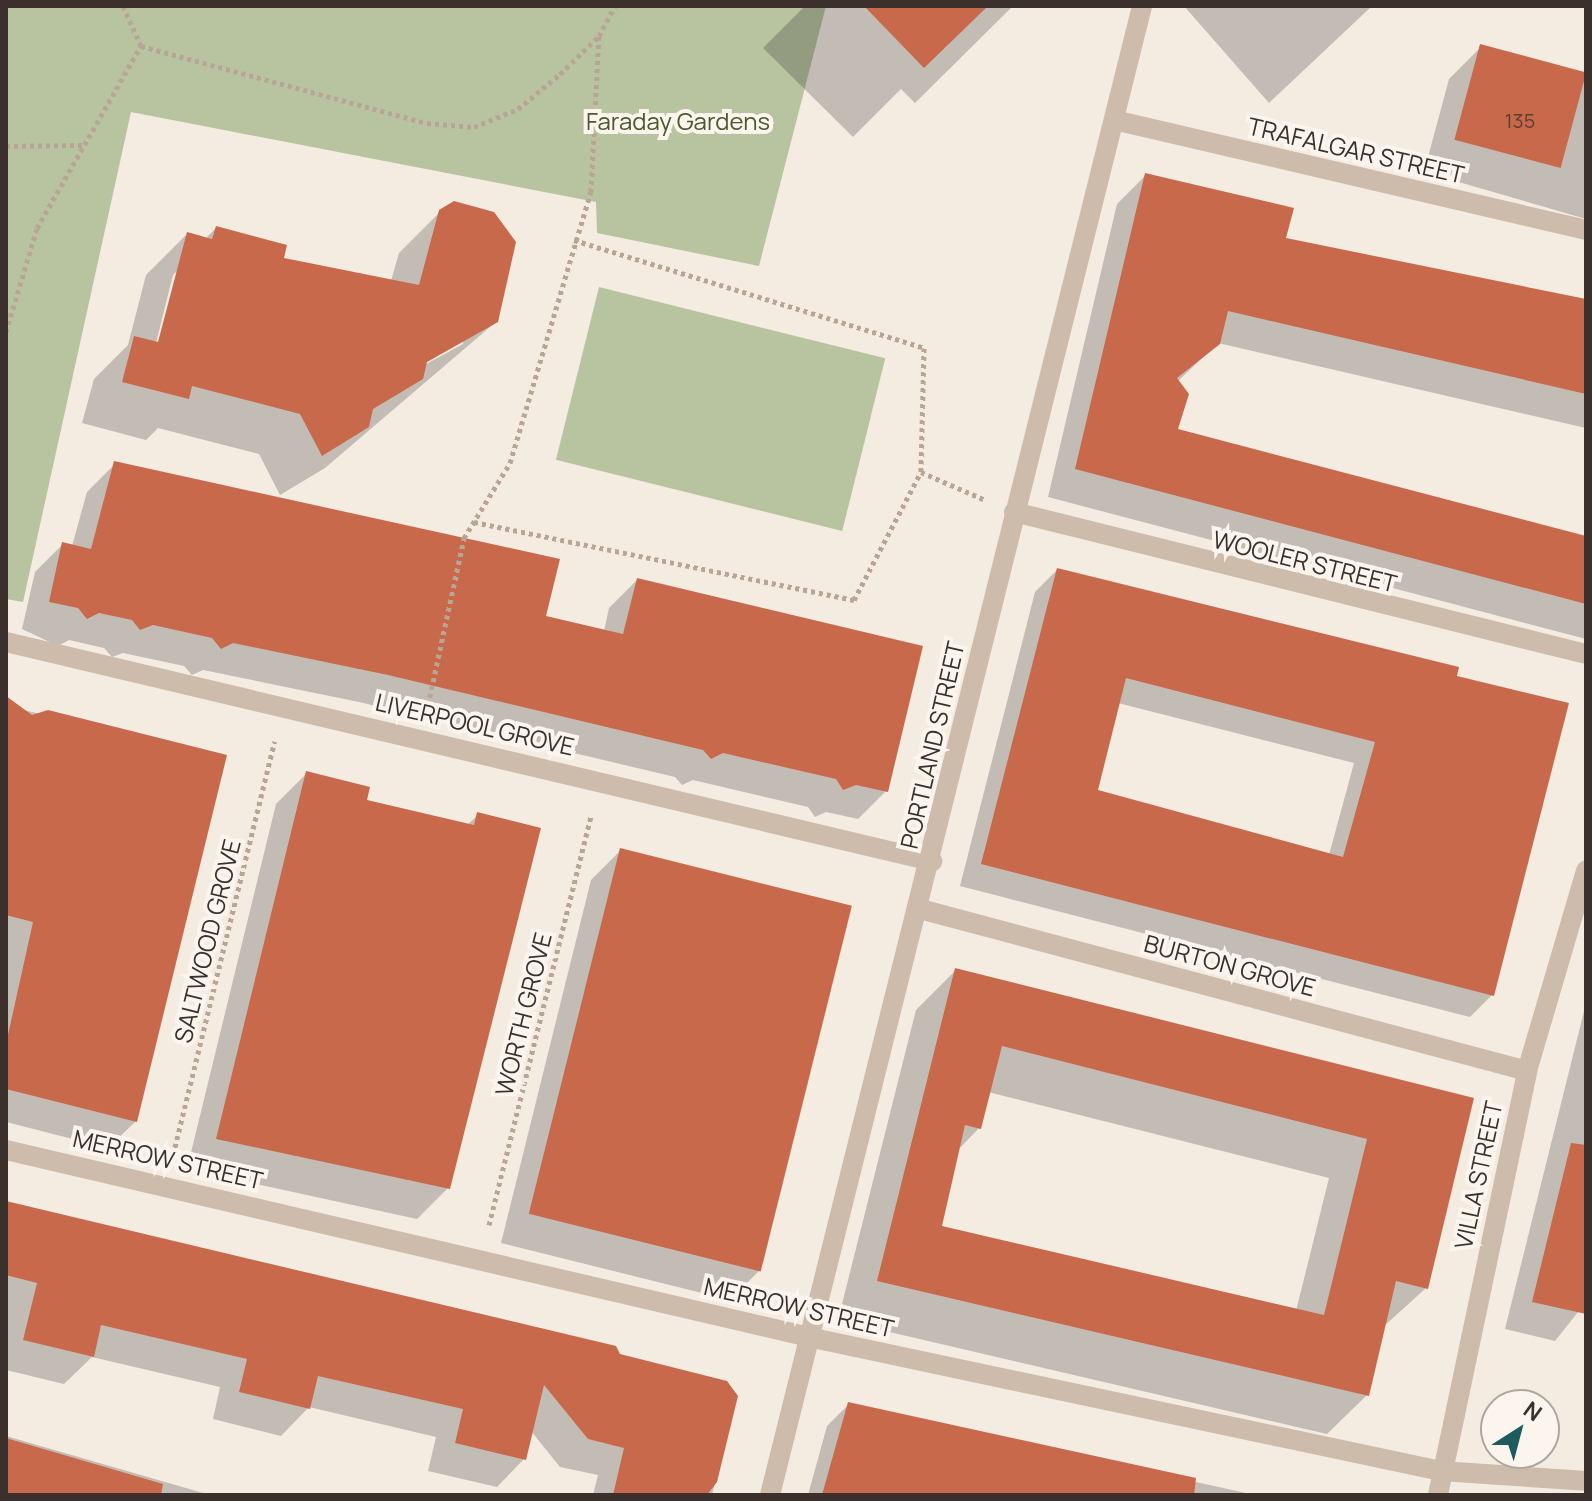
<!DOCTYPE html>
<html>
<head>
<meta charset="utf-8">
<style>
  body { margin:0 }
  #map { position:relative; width:1592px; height:1501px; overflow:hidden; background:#f4ebe1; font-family:Manrope,sans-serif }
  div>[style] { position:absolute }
  .green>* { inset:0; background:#b8c4a0; transform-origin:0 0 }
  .shadow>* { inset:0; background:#0003 }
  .building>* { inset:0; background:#c8694b; transform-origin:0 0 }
  .path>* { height:5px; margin-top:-2.5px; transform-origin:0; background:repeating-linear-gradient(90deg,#b9a596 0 4px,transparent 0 8px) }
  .street>* { height:20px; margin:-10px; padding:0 10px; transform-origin:10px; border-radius:10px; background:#cdbbac }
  span { translate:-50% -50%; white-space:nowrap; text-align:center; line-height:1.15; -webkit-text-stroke:8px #fbf5ee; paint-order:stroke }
  .number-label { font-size:20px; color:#5e3e33 }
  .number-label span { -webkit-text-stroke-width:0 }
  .park-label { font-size:24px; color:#4a5a2e }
  .street-label { font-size:24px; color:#3b302b }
  .frame { position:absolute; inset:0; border:8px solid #3b302b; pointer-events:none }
  .north { position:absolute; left:1480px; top:1389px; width:80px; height:80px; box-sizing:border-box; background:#fbf5ee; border:2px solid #aea6a0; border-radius:50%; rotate:36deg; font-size:22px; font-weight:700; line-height:32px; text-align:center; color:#3b302b }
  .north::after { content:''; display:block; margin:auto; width:28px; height:36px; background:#1f5a5e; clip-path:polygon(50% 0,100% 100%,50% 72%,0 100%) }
</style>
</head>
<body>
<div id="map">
  <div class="green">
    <i style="clip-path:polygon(6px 6px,826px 6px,759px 266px,597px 233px,596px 202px,131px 112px,23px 602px,6px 599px)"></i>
    <i style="left:599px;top:287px;width:295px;height:178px;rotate:14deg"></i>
  </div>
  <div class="shadow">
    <i style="clip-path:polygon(805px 6px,1011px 6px,1012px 7px,915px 103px,901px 89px,853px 137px,763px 48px)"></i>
    <i style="clip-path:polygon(1184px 6px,1372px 6px,1269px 103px)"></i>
    <i style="clip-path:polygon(1481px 47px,1586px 75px,1586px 219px,1424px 172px,1449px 79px)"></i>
    <i style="clip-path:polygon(1146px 175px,1283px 240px,1586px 301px,1586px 428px,1218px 343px,1177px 382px,1176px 431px,1586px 538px,1586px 639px,1048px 497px,1117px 204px)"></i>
    <i style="clip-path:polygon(evenodd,440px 212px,497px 321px,325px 468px,280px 495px,259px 454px,158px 428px,146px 440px,82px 423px,94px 379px,128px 345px,146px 275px,187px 234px,205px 239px,216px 228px,281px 259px,391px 281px,399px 253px,440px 212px,179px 269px,157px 352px,154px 351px,173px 275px,179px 269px,440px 212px,463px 339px,463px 344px,419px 368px,417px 365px,463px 339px)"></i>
    <i style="clip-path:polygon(115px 464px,544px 617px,604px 631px,609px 608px,637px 580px,886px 791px,858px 819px,826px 812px,815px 817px,808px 807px,693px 780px,682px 785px,675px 777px,359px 702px,203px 670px,192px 675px,184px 666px,123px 653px,112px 657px,104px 648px,69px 640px,58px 646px,22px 629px,35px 572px,63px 544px,72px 546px,87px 492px)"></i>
    <i style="clip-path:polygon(evenodd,1057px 570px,1454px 677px,1492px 995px,1470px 1017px,960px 886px,1035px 592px,1057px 570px,1118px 703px,1354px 763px,1329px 855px,1096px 791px,1118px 703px)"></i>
    <i style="clip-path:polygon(6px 706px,224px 756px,136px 1121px,108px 1148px,6px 1122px)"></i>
    <i style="clip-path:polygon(307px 773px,365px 801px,467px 825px,478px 815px,448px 1188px,417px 1219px,187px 1169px,276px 804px)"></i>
    <i style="clip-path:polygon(621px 850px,760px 1270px,730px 1300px,501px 1243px,591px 880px)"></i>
    <i style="clip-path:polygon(evenodd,956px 970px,1472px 1100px,1426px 1288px,1383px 1327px,1367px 1395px,1327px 1434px,838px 1320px,916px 1010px,956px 970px,988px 1092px,1329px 1178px,1296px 1311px,940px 1227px,958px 1150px,979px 1128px,988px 1092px)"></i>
    <i style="clip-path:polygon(1586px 1003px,1586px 1302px,1555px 1341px,1505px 1329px)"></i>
    <i style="clip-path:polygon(6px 1203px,618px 1355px,736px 1396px,712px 1495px,593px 1495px,598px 1475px,560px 1467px,531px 1431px,524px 1459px,497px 1487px,428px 1471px,436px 1437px,309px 1407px,281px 1436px,213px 1419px,220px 1387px,92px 1357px,64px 1384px,6px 1370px)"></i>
    <i style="clip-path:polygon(849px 1404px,954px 1429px,1255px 1495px,808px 1495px,827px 1426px)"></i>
    <i style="clip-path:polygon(6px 1436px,210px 1495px,6px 1495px)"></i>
  </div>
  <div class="building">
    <i style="clip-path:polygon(864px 6px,988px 6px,924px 68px)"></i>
    <i style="left:1480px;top:44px;width:110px;height:99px;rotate:15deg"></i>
    <i style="clip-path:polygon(1145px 173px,1294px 208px,1286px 238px,1586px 299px,1586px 394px,1228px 311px,1220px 344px,1177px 378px,1189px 394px,1178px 429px,1586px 536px,1586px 604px,1075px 469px)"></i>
    <i style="clip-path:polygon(454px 201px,494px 212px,516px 242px,498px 322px,427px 362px,423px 379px,373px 409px,369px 427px,322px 456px,300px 414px,192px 386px,189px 399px,122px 382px,134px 336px,158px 342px,187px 232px,212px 239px,216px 226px,287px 245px,284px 258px,419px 285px,439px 210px)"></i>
    <i style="clip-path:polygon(114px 461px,560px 559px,546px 616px,623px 634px,637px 578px,923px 646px,888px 792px,856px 785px,843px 790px,836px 779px,723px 753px,711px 759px,703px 750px,388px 675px,233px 643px,221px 649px,212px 638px,153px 625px,140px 630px,132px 620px,99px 613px,87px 619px,78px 608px,49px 602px,62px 542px,91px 549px)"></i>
    <i style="clip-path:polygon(evenodd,1057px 568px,1459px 667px,1457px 676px,1569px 703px,1494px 996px,981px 864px,1057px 568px,1126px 678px,1375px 742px,1343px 857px,1098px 790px,1126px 678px)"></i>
    <i style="clip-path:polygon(6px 696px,32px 715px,48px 710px,227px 755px,137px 1122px,6px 1089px,6px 1044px,33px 922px,6px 915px)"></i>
    <i style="clip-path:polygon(306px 771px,370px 787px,367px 800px,474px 825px,477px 812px,541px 828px,450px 1189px,216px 1139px)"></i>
    <i style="left:620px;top:848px;width:239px;height:377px;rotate:14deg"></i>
    <i style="clip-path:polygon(evenodd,955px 968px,1474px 1098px,1428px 1289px,1396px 1281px,1369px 1396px,877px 1281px,955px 968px,1002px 1046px,1367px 1139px,1324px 1315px,942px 1226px,965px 1125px,981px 1129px,1002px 1046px)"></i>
    <i style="clip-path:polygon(1571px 1143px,1586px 1145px,1586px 1314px,1532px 1302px)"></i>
    <i style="clip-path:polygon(6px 1201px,616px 1346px,620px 1354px,727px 1381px,738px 1396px,717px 1482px,707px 1495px,613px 1495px,624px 1448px,588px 1439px,544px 1385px,526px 1460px,455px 1443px,463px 1409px,318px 1376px,310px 1409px,239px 1392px,247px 1359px,101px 1325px,94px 1357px,23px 1340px,37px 1283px,6px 1275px)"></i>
    <i style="clip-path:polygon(848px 1402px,1196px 1478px,1194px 1495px,822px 1495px)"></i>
    <i style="clip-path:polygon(6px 1438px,163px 1484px,161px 1495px,6px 1495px)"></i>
  </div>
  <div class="path">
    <i style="left:123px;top:6px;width:44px;rotate:65.8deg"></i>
    <i style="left:6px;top:146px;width:77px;rotate:-0.7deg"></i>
    <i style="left:574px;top:240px;width:366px;rotate:17.1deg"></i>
    <i style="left:924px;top:348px;width:124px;rotate:91.4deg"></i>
    <i style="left:921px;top:472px;width:68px;rotate:23.5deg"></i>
    <i style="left:6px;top:332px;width:109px;rotate:-73.4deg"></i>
    <i style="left:37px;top:228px;width:210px;rotate:-60.3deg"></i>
    <i style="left:141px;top:46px;width:296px;rotate:15.1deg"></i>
    <i style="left:427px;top:123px;width:47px;rotate:4.9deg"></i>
    <i style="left:474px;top:127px;width:48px;rotate:-22.2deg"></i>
    <i style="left:518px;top:109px;width:55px;rotate:-39.8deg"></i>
    <i style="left:560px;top:74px;width:54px;rotate:-44.3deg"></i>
    <i style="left:599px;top:36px;width:34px;rotate:-62deg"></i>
    <i style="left:474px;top:522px;width:388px;rotate:11.6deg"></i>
    <i style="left:854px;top:600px;width:144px;rotate:-62.4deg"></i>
    <i style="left:428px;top:705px;width:171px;rotate:-77.8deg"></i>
    <i style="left:464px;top:538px;width:88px;rotate:-58.5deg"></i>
    <i style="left:510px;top:463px;width:283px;rotate:-73.4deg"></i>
    <i style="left:591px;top:192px;width:156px;rotate:-87.1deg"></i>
    <i style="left:173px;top:1155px;width:426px;rotate:-76.2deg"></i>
    <i style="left:489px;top:1225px;width:422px;rotate:-76deg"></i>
  </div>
  <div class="street">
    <i style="left:1114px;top:120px;width:485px;rotate:13.1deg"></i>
    <i style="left:1014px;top:512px;width:589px;rotate:13.94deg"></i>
    <i style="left:6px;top:642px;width:952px;rotate:13.31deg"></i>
    <i style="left:920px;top:909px;width:628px;rotate:14.94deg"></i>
    <i style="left:6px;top:1150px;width:829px;rotate:13.11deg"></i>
    <i style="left:813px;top:1338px;width:642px;rotate:11.96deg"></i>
    <i style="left:1441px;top:1471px;width:145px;rotate:3.9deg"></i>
    <i style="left:770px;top:1495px;width:1535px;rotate:-75.97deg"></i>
    <i style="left:1438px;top:1495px;width:433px;rotate:-78.1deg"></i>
    <i style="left:1527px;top:1071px;width:209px;rotate:-73.6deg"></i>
  </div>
  <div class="number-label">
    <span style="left:1520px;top:120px">135</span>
  </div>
  <div class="park-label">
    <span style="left:678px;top:121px">Faraday Gardens</span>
  </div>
  <div class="street-label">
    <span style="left:1356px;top:150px;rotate:13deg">TRAFALGAR STREET</span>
    <span style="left:1305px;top:561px;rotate:14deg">WOOLER STREET</span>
    <span style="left:475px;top:724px;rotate:13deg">LIVERPOOL GROVE</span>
    <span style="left:932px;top:745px;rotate:-77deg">PORTLAND STREET</span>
    <span style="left:207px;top:941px;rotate:-76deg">SALTWOOD GROVE</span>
    <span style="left:1230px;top:965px;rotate:15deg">BURTON GROVE</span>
    <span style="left:523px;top:1014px;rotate:-76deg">WORTH GROVE</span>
    <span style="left:168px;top:1159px;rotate:13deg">MERROW STREET</span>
    <span style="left:1478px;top:1175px;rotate:-78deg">VILLA STREET</span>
    <span style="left:799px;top:1307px;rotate:13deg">MERROW STREET</span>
  </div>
  <div class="frame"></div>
  <div class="north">N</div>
</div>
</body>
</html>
